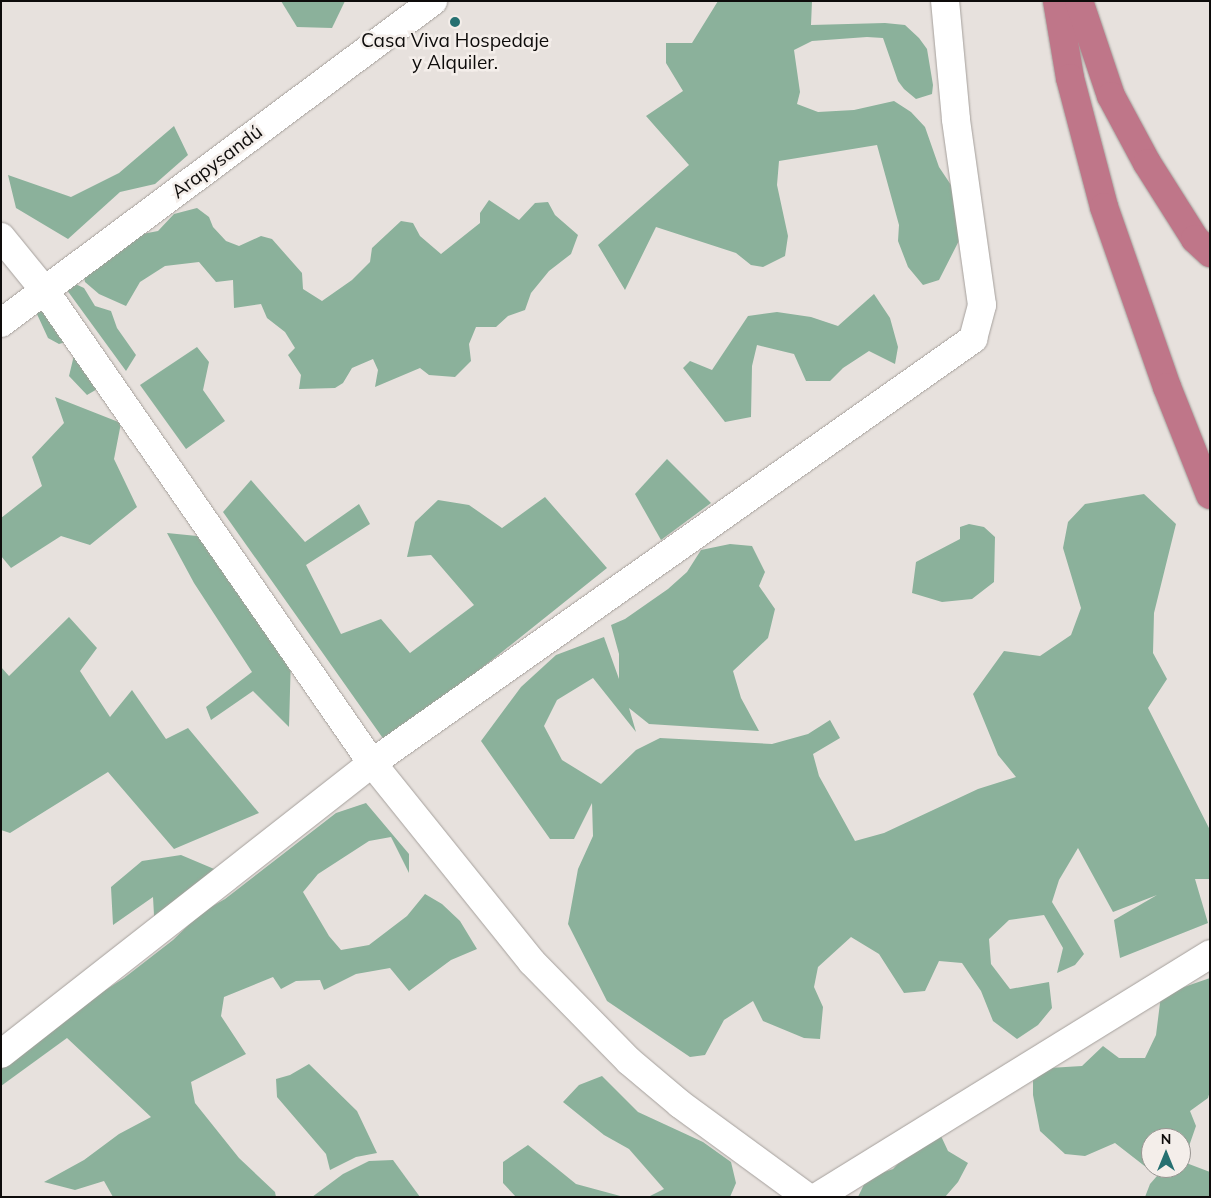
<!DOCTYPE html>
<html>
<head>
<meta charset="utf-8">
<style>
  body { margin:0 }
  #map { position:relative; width:1211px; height:1198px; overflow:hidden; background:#e7e1dd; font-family:Mulish,sans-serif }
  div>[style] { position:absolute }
  .forest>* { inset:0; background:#8bb19b }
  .roads { filter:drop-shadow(0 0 1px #a5a09c) drop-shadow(0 0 1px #a5a09c) }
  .minor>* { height:28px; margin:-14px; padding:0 14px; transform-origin:14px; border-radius:14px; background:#fff }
  .highway>* { height:28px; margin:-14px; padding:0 14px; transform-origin:14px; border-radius:14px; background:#bf7689 }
  .dots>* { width:14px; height:14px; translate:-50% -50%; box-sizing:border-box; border:2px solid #f4eeea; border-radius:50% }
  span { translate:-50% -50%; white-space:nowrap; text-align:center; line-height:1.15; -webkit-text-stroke:5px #f4eeea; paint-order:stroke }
  .poi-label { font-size:19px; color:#0e0c0b }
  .street-label { font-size:19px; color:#0e0c0b }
  .frame { position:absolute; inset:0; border:2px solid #0e0c0b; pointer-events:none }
  .north { position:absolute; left:1141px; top:1128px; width:50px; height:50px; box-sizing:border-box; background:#f4eeea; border:1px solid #989491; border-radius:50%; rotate:0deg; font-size:14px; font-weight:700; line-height:20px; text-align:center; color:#0e0c0b }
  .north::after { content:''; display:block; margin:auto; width:18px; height:22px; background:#267071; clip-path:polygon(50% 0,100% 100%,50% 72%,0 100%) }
</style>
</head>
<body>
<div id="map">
  <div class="forest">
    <i style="clip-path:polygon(281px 1px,345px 1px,332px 28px,297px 27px)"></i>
    <i style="clip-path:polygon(718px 1px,812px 1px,811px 25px,885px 23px,905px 25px,919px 38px,927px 49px,933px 85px,932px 94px,916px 99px,904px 89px,898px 81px,883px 38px,867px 37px,812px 41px,794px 50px,800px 92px,797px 104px,818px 112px,854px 110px,894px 101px,911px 112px,925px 127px,939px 167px,959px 197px,969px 221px,939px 280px,923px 285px,908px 267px,898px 241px,899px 225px,877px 145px,779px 161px,777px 185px,788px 236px,785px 256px,763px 267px,751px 265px,736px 253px,656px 227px,625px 290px,598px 245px,689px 165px,646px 116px,683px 91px,666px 63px,666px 43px,692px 43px)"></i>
    <i style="clip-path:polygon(174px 126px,188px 155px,155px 184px,120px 192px,68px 239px,16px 208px,8px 175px,71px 197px,119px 173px)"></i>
    <i style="clip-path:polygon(489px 200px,519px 220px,535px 203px,548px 202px,555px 215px,578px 235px,571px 254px,549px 271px,531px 293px,525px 310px,508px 316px,496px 327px,476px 327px,469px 344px,471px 361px,455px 377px,429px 375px,420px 368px,375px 387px,378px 370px,373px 359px,352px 368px,343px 383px,335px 388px,299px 389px,301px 375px,288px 355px,295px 348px,285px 332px,267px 318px,261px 304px,234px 308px,233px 280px,216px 282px,199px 262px,165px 266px,140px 282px,126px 306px,99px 294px,85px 282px,83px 272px,137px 235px,158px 231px,174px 214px,197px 208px,209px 217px,213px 227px,226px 241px,239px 246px,261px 236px,272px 239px,302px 273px,303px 289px,322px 301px,352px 280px,370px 262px,372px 248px,401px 221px,413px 223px,420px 236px,441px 254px,480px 223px,480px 213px)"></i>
    <i style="clip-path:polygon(71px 282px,84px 288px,95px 306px,111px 311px,117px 328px,136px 355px,126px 371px,64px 286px)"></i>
    <i style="clip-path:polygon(59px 291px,111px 381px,87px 395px,69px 376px,76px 347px,72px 340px,59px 344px,48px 338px,36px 312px)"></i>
    <i style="clip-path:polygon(874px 294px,890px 318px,898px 347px,895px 364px,869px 351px,843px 368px,830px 381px,806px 381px,794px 354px,757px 345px,752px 366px,751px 417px,725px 422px,683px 368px,690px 361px,712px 370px,748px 316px,777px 312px,811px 317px,838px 326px)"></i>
    <i style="clip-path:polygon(197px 347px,209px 362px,203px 390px,225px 421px,186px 449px,140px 385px)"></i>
    <i style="clip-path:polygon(55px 397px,121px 423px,114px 459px,137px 507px,90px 545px,61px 536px,11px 568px,1px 556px,1px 518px,42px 486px,32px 457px,64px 423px)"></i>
    <i style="clip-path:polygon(667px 459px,711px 503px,661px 540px,635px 494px)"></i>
    <i style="clip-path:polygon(251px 480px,305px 542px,359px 504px,370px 524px,306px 565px,341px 634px,381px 619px,410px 653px,474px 605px,431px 555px,407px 557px,415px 522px,438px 500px,469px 505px,502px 528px,545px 497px,607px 568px,387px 744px,223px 512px)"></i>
    <i style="clip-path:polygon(1144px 494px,1176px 524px,1154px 613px,1153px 653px,1167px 679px,1148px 708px,1210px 830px,1210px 879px,1195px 879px,1208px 923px,1120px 958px,1114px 920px,1157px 895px,1113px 912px,1078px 848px,1059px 880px,1052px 902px,1084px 954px,1075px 965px,1057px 973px,1063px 948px,1044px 915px,1009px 920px,989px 939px,991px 964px,1010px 989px,1049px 982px,1052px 1008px,1038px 1025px,1017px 1039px,993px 1021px,981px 991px,962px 963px,939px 961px,925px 991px,904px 993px,879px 954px,851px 937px,818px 967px,814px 987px,823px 1007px,820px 1039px,804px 1038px,763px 1021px,753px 1001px,724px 1020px,705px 1055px,690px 1057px,607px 1001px,568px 924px,578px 869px,593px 836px,592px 803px,574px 839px,550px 839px,481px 741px,521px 687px,556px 655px,604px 637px,619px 679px,619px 654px,611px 625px,625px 619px,668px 589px,687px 572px,701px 550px,730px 544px,752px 546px,765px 572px,759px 586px,775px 609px,768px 638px,733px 671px,741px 698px,759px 731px,649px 724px,629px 708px,636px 732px,593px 678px,557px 700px,544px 726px,562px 760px,601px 784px,636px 750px,660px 738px,772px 744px,808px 734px,830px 720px,840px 738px,813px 754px,819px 776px,855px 841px,884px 833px,978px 789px,1016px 777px,998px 755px,973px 694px,1004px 651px,1040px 656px,1071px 635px,1081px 608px,1063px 548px,1068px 522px,1085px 504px)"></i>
    <i style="clip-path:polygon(969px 524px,984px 527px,995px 537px,994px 582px,972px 599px,942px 602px,912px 593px,916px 562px,960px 539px,960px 527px)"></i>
    <i style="clip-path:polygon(167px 533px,217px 538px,291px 656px,289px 727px,253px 691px,211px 720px,206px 707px,252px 672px,194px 583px)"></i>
    <i style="clip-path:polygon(69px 617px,97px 648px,80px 671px,110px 717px,132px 690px,166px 739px,188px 728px,259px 813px,174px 849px,108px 772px,10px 833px,1px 830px,1px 667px,9px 676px)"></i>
    <i style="clip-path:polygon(366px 803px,409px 854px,409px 873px,391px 837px,369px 841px,318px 874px,303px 892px,329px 936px,341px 950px,369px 945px,407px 916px,425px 894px,442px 904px,460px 921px,477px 949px,451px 960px,409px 991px,390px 968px,356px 974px,324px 990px,320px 980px,296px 981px,281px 989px,273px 977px,224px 997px,221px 1016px,246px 1054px,191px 1082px,195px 1103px,239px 1158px,275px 1192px,276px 1197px,113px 1197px,104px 1181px,75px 1190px,44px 1182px,84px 1160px,119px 1134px,151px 1117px,67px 1038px,1px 1086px,1px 1068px,79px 1007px,124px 978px,173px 940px,202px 912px,225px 899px,336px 813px)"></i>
    <i style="clip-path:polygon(181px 855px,226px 874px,155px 933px,153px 897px,113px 925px,111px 887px,142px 861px)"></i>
    <i style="clip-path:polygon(1210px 978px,1210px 1091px,1208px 1098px,1190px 1111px,1196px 1126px,1188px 1149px,1181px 1154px,1181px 1138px,1151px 1138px,1151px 1168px,1156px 1168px,1151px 1171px,1115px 1143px,1085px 1156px,1065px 1154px,1040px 1131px,1033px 1095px,1033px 1069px,1082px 1066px,1103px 1046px,1119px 1058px,1145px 1058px,1156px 1035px,1161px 995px)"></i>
    <i style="clip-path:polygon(309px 1064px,357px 1111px,377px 1153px,356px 1157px,330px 1170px,326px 1154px,277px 1097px,276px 1079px,290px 1075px)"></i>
    <i style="clip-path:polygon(602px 1076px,638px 1112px,703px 1142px,731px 1162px,736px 1183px,730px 1197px,648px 1197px,664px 1189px,629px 1149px,604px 1135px,563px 1102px,579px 1085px)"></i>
    <i style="clip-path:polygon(941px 1136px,948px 1151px,968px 1163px,958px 1182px,945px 1197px,858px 1197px,867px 1178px,893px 1169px,913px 1148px)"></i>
    <i style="clip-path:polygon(528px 1145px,576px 1184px,624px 1197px,516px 1197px,503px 1183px,503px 1162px)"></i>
    <i style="clip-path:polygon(393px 1160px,420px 1197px,312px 1197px,343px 1174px,369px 1161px)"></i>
    <i style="clip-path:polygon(1181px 1161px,1210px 1172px,1210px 1197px,1145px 1197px,1150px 1184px,1164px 1168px,1181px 1168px)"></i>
  </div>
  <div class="roads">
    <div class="minor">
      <i style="left:1px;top:237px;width:70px;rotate:50.8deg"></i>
      <i style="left:45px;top:291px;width:574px;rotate:55.29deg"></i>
      <i style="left:372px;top:763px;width:255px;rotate:51.2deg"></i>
      <i style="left:532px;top:962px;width:139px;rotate:45.6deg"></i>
      <i style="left:629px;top:1061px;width:67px;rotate:40.1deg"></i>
      <i style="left:680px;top:1104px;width:157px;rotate:36.2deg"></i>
      <i style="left:1px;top:323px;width:539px;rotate:-36.7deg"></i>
      <i style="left:1px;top:1054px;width:472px;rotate:-38.1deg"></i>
      <i style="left:372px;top:763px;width:736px;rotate:-35.2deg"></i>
      <i style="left:973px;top:339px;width:35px;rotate:-75deg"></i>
      <i style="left:982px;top:305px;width:188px;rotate:-98deg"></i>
      <i style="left:956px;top:119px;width:119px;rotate:-95.3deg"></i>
      <i style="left:817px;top:1197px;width:462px;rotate:-31.7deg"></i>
    </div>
    <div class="highway">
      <i style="left:1057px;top:1px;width:78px;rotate:80.4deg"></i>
      <i style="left:1070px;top:78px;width:133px;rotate:75.2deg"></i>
      <i style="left:1104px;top:207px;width:191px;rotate:70.7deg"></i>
      <i style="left:1167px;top:387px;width:116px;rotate:68.3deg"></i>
      <i style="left:1079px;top:1px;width:100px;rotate:71.4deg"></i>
      <i style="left:1111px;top:96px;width:76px;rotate:61.8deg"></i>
      <i style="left:1147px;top:163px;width:90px;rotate:57.7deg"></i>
      <i style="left:1195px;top:239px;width:21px;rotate:43deg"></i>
    </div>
  </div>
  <div class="dots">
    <i style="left:455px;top:22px;background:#267071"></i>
  </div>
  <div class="poi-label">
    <span style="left:455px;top:52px">Casa Viva Hospedaje<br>y Alquiler.</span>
  </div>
  <div class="street-label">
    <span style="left:217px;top:162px;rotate:-37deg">Arapysandú</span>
  </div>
  <div class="frame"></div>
  <div class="north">N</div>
</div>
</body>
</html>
